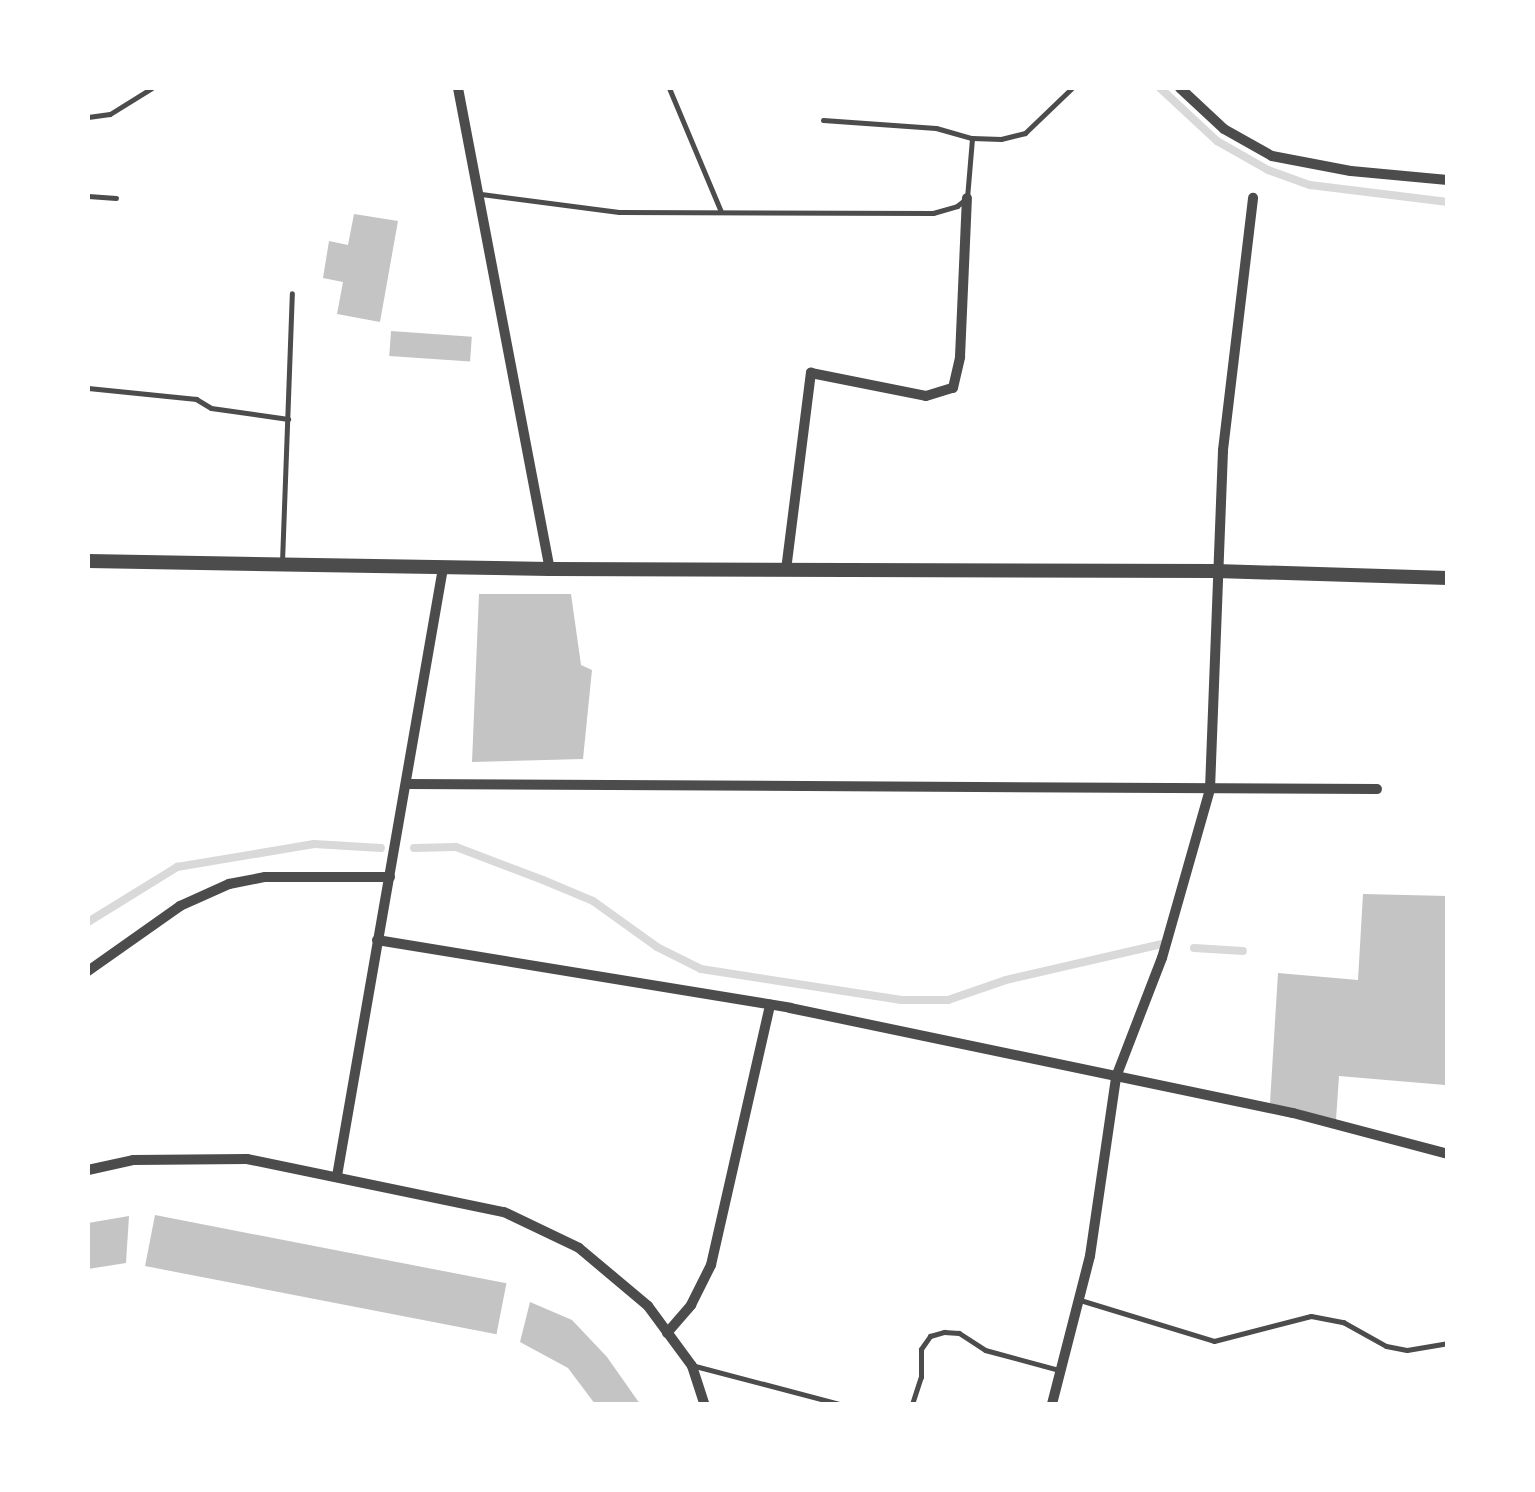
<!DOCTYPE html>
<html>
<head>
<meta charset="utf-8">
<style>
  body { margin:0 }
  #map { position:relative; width:1535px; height:1492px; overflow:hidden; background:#fff; font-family:"Public Sans",sans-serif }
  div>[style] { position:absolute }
  .stream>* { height:8px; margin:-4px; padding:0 4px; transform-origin:4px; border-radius:4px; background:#d9d9d9 }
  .building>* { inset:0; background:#c4c4c4; transform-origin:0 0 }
  .service>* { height:5px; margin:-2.5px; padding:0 2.5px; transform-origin:2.5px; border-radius:2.5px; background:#4c4c4c }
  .minor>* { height:10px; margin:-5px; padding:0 5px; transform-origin:5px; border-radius:5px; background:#4c4c4c }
  .tertiary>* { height:14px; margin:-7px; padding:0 7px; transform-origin:7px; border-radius:7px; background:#4c4c4c }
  span { translate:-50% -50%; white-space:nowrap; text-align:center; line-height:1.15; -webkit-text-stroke:9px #fff; paint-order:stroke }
  .frame { position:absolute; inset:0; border:90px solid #fff; pointer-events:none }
</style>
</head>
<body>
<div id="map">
  <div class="stream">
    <i style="left:1160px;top:88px;width:78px;rotate:42.9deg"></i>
    <i style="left:1217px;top:141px;width:59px;rotate:29.6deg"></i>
    <i style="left:1268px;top:170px;width:45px;rotate:19.7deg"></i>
    <i style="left:1310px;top:185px;width:139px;rotate:7deg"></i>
    <i style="left:414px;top:848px;width:42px;rotate:-1.4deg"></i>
    <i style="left:456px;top:847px;width:93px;rotate:20.8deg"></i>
    <i style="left:543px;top:880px;width:54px;rotate:22.8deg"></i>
    <i style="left:593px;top:901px;width:79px;rotate:35.7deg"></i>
    <i style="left:657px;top:947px;width:49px;rotate:26.6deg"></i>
    <i style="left:701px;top:969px;width:203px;rotate:8.8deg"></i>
    <i style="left:902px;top:1000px;width:46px"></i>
    <i style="left:948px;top:1000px;width:61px;rotate:-19deg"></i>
    <i style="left:1006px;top:980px;width:160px;rotate:-13deg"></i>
    <i style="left:88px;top:922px;width:105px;rotate:-31.7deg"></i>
    <i style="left:177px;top:867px;width:139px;rotate:-9.5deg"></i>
    <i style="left:314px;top:844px;width:67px;rotate:3.4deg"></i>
    <i style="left:1194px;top:948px;width:49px;rotate:3.5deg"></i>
  </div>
  <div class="building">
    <i style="clip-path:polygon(354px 214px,398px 221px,380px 322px,337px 314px,343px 282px,323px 278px,329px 241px,348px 245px)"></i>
    <i style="left:391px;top:331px;width:81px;height:25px;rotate:4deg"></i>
    <i style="clip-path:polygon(479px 594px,571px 594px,581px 665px,592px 670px,583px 759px,472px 762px)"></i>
    <i style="clip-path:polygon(1363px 894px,1448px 896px,1445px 1085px,1339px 1076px,1336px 1120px,1270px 1103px,1278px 973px,1358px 980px)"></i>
    <i style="left:155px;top:1215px;width:358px;height:52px;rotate:11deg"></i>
    <i style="clip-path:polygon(129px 1216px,126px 1263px,88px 1269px,88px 1223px)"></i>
    <i style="clip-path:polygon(530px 1302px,572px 1320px,607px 1357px,640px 1404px,595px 1404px,568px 1368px,520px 1342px)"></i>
  </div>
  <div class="service">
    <i style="left:669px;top:88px;width:134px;rotate:67.2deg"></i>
    <i style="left:88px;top:117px;width:22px;rotate:-8deg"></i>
    <i style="left:110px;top:114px;width:49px;rotate:-31.8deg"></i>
    <i style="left:823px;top:120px;width:113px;rotate:4deg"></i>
    <i style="left:936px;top:128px;width:37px;rotate:16deg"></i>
    <i style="left:972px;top:138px;width:29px;rotate:2deg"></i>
    <i style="left:1001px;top:139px;width:25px;rotate:-14deg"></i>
    <i style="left:1025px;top:133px;width:65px;rotate:-43.8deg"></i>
    <i style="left:481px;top:194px;width:139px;rotate:7.4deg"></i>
    <i style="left:619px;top:212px;width:314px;rotate:0.2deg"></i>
    <i style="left:933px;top:213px;width:25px;rotate:-16deg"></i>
    <i style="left:957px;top:206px;width:13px;rotate:-39deg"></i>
    <i style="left:967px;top:198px;width:60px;rotate:-85.2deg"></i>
    <i style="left:88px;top:196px;width:28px;rotate:4deg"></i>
    <i style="left:88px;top:388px;width:109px;rotate:5.8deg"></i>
    <i style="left:196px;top:399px;width:17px;rotate:31deg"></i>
    <i style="left:211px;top:408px;width:78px;rotate:8.1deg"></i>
    <i style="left:282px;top:562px;width:269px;rotate:-87.9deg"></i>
    <i style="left:1080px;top:1300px;width:140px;rotate:17deg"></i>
    <i style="left:1214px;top:1341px;width:100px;rotate:-14.5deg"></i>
    <i style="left:1311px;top:1316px;width:33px;rotate:11deg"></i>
    <i style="left:1343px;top:1322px;width:49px;rotate:29.2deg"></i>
    <i style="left:1386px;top:1346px;width:21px;rotate:11deg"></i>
    <i style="left:1407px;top:1350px;width:42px;rotate:-9.7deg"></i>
    <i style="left:695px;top:1366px;width:150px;rotate:14.7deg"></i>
    <i style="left:840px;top:1404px;width:22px"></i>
    <i style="left:912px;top:1404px;width:28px;rotate:-72deg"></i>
    <i style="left:921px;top:1377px;width:28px;rotate:-90deg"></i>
    <i style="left:921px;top:1349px;width:16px;rotate:-55deg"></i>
    <i style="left:930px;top:1336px;width:15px;rotate:-16deg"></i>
    <i style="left:944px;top:1332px;width:15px;rotate:4deg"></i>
    <i style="left:959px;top:1333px;width:31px;rotate:33deg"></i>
    <i style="left:985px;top:1350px;width:77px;rotate:15.1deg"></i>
  </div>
  <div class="minor">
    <i style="left:458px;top:88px;width:490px;rotate:79.2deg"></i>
    <i style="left:1180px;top:88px;width:60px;rotate:43deg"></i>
    <i style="left:1224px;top:129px;width:55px;rotate:29.4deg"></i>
    <i style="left:1272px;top:156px;width:80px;rotate:10.8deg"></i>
    <i style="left:1351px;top:171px;width:97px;rotate:5.3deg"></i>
    <i style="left:786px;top:570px;width:199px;rotate:-82.8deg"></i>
    <i style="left:811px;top:373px;width:117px;rotate:11.3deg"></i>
    <i style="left:926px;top:396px;width:28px;rotate:-17deg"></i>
    <i style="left:953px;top:388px;width:32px;rotate:-77deg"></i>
    <i style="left:960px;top:357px;width:159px;rotate:-87.5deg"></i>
    <i style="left:407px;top:784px;width:970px;rotate:0.3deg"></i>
    <i style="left:377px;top:940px;width:419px;rotate:9.3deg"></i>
    <i style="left:790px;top:1008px;width:514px;rotate:11.79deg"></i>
    <i style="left:1293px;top:1113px;width:160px;rotate:14.8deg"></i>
    <i style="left:88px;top:971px;width:113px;rotate:-35.2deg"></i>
    <i style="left:180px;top:906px;width:54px;rotate:-24.2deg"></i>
    <i style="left:229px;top:884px;width:37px;rotate:-11deg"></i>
    <i style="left:265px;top:877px;width:125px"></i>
    <i style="left:88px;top:1170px;width:46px;rotate:-12.5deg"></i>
    <i style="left:133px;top:1160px;width:114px;rotate:-0.5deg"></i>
    <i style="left:247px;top:1159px;width:262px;rotate:11.7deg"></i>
    <i style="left:504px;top:1212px;width:83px;rotate:25.6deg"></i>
    <i style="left:579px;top:1248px;width:90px;rotate:40deg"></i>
    <i style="left:648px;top:1306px;width:74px;rotate:53.7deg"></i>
    <i style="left:692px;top:1366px;width:40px;rotate:72deg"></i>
    <i style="left:337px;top:1176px;width:617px;rotate:-80.11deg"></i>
    <i style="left:667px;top:1333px;width:37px;rotate:-49deg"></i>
    <i style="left:691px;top:1305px;width:45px;rotate:-63.4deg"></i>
    <i style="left:711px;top:1265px;width:267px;rotate:-77.2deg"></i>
    <i style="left:1052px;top:1404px;width:153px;rotate:-75.6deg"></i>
    <i style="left:1090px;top:1256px;width:181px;rotate:-81.7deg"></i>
    <i style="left:1116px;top:1077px;width:128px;rotate:-68.9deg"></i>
    <i style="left:1162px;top:958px;width:176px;rotate:-74.1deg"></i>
    <i style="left:1210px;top:789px;width:339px;rotate:-87.8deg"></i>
    <i style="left:1223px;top:450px;width:254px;rotate:-83.2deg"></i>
  </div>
  <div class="tertiary">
    <i style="left:88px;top:561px;width:462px;rotate:1deg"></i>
    <i style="left:550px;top:569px;width:666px;rotate:0.17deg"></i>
    <i style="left:1216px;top:571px;width:232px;rotate:1.7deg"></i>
  </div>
  <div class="frame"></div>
</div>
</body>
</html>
